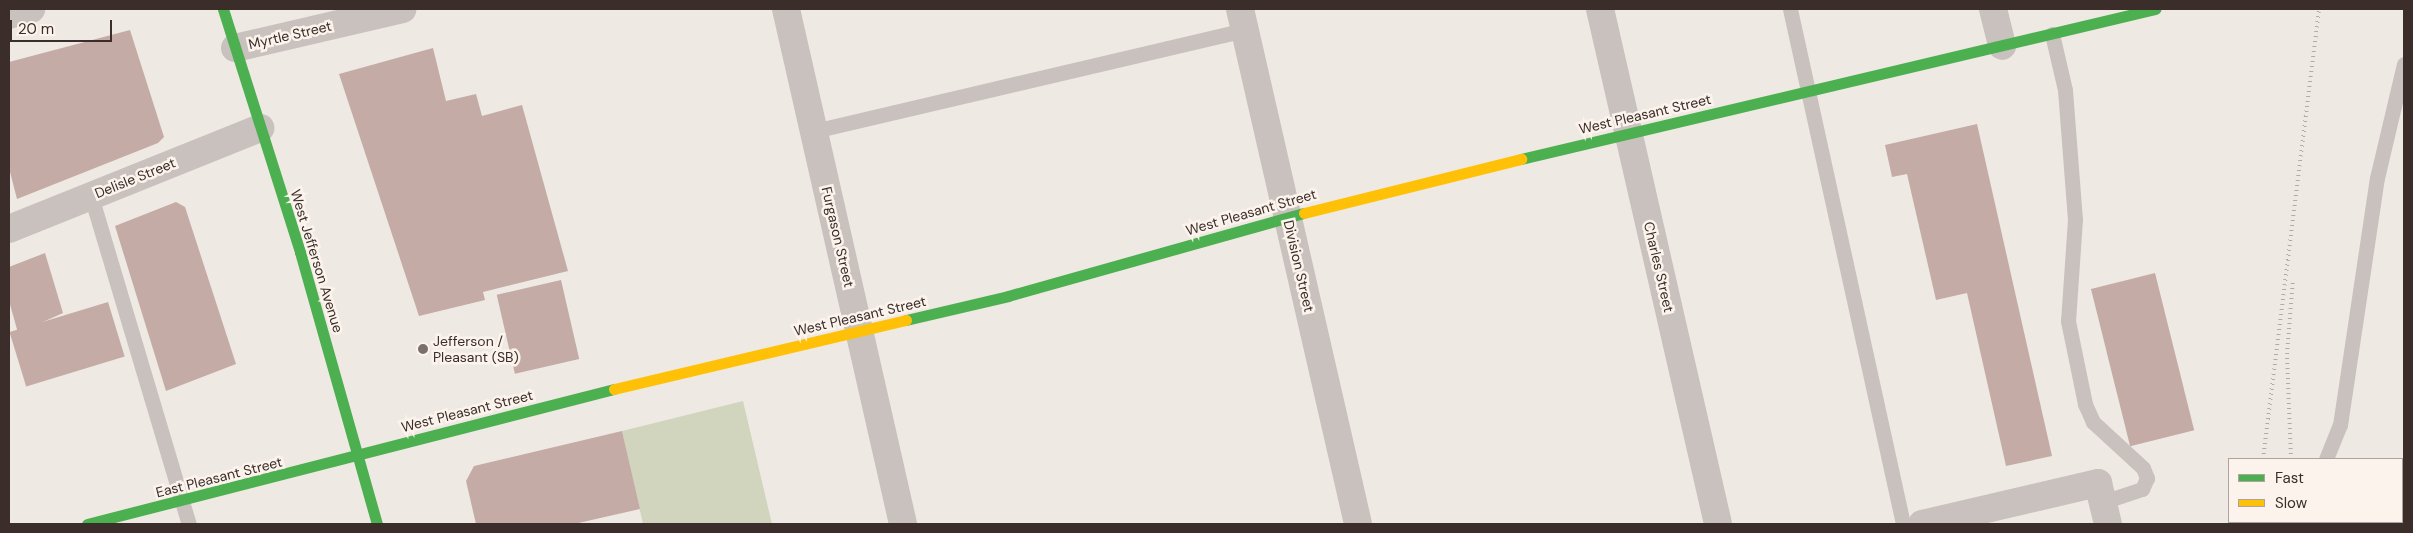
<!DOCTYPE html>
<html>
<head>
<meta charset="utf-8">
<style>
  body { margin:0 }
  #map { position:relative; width:2413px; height:533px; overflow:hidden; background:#efe9e4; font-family:"DM Sans",sans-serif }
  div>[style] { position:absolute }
  .green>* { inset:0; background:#d2d5bd }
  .building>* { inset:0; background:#c4aba5; transform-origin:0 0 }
  .lane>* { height:15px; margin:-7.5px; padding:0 7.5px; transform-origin:7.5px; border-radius:7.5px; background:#c9c1bd }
  .street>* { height:28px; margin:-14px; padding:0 14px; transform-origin:14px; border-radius:14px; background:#c9c1bd }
  .fast>* { height:11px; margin:-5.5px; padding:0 5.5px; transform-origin:5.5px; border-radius:5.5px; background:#4caf50 }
  .slow>* { height:11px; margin:-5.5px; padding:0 5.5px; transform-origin:5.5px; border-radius:5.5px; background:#ffc107 }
  .rail>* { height:4px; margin-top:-2px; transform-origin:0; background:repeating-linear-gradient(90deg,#b1aaa7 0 1px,transparent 0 5px) }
  .dots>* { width:14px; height:14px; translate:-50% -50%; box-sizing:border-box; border:2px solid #fbf3ec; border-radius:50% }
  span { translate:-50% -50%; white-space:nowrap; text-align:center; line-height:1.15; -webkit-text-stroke:5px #fbf3ec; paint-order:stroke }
  .street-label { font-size:14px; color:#3b2e2a }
  .poi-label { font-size:14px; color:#3b2e2a }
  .left { translate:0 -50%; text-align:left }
  .frame { position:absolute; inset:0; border:10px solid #3b2e2a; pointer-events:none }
  .legend { position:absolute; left:2228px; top:458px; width:175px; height:65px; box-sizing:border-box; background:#fbf3ec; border:1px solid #aea49e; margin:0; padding:6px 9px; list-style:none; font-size:15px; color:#3b2e2a }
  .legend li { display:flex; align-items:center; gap:10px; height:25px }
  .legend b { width:25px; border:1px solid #aea49e }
  .scale { position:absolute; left:10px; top:20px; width:102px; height:22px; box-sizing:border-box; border:2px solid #3b2e2a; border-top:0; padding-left:6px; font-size:15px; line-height:18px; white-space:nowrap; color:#3b2e2a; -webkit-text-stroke:4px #fbf3ec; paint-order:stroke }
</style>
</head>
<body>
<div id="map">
  <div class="green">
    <i style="clip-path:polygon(743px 401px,772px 524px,643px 524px,622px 431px)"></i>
  </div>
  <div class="building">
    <i style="clip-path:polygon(130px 30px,164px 137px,158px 143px,17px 199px,9px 168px,9px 62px)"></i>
    <i style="clip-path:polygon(433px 48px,446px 101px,476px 94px,482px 116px,522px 105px,568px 271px,483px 292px,485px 300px,419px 316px,339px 74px)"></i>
    <i style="clip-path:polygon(1977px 124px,2052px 456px,2006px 466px,1967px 293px,1936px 300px,1907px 174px,1892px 177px,1885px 145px)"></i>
    <i style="clip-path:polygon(176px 202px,185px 207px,236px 364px,166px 391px,115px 226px)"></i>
    <i style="clip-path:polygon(45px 253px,63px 313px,18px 333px,9px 301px,9px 267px)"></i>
    <i style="left:2155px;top:273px;width:162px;height:66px;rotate:76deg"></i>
    <i style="left:561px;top:280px;width:81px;height:66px;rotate:77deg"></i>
    <i style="left:108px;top:302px;width:57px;height:103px;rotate:73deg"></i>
    <i style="clip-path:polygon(622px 431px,640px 509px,574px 524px,476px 524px,466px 481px,474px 466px)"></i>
  </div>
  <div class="lane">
    <i style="left:1790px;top:9px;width:527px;rotate:77.62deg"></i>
    <i style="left:2052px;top:34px;width:57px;rotate:76.9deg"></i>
    <i style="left:2065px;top:90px;width:129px;rotate:85.6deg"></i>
    <i style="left:2075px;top:219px;width:102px;rotate:93.9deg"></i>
    <i style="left:2068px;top:321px;width:85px;rotate:78.4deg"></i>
    <i style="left:2085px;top:404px;width:20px;rotate:66deg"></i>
    <i style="left:2093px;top:422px;width:68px;rotate:42.6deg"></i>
    <i style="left:2143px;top:468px;width:11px;rotate:68deg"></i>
    <i style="left:2147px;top:478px;width:12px;rotate:114deg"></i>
    <i style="left:2142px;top:489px;width:41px;rotate:161.6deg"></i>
    <i style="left:814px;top:131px;width:443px;rotate:-13.2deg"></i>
    <i style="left:91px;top:196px;width:342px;rotate:73.4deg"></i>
    <i style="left:2326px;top:459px;width:37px;rotate:-68deg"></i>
    <i style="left:2340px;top:425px;width:250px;rotate:-81.5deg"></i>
    <i style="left:2377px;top:178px;width:117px;rotate:-76.7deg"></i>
    <i style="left:2352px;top:522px;width:3px;rotate:45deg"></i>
  </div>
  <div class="street">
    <i style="left:786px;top:9px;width:528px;rotate:77.2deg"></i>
    <i style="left:1240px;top:9px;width:528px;rotate:77.09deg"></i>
    <i style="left:1600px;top:9px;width:528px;rotate:77.09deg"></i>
    <i style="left:1993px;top:9px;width:38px;rotate:76deg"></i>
    <i style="left:9px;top:15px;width:23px;rotate:-15deg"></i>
    <i style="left:235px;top:48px;width:172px;rotate:-13.1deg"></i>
    <i style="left:9px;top:229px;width:271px;rotate:-21.9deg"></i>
    <i style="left:1922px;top:524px;width:181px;rotate:-13.1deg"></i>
    <i style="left:2098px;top:483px;width:42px;rotate:76.3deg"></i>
  </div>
  <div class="fast">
    <i style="left:223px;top:9px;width:255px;rotate:72.4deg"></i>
    <i style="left:300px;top:252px;width:283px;rotate:74.2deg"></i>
    <i style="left:1521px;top:159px;width:652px;rotate:-13.31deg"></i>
    <i style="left:906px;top:320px;width:105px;rotate:-13.2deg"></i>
    <i style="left:1008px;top:296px;width:307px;rotate:-15.7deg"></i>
    <i style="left:87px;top:524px;width:544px;rotate:-14.37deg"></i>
  </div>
  <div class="slow">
    <i style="left:1304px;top:213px;width:224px;rotate:-14deg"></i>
    <i style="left:614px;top:389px;width:300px;rotate:-13.3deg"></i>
  </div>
  <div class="rail">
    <i style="left:2263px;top:459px;width:453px;rotate:-82.9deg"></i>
    <i style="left:2291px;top:459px;width:105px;rotate:-92.2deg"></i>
    <i style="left:2287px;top:354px;width:74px;rotate:-85.4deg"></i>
    <i style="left:2298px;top:522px;width:2px;rotate:90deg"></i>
    <i style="left:2255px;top:524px;width:2px;rotate:-90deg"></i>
  </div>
  <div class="dots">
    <i style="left:423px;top:349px;background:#7a6f6b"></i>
  </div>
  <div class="street-label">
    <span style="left:290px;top:35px;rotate:-13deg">Myrtle Street</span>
    <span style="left:1645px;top:114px;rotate:-13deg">West Pleasant Street</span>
    <span style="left:135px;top:178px;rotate:-22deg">Delisle Street</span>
    <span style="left:1251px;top:212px;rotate:-16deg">West Pleasant Street</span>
    <span style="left:838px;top:237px;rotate:77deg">Furgason Street</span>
    <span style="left:317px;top:261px;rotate:73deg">West Jefferson Avenue</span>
    <span style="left:1299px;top:266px;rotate:77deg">Division Street</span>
    <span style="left:1659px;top:267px;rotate:77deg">Charles Street</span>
    <span style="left:860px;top:316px;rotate:-13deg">West Pleasant Street</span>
    <span style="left:467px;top:411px;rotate:-14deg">West Pleasant Street</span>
    <span style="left:219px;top:477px;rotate:-14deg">East Pleasant Street</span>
  </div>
  <div class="poi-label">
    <span class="left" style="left:433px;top:349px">Jefferson /<br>Pleasant (SB)</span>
  </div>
  <div class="frame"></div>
  <ul class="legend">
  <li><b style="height:6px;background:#4caf50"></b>Fast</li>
  <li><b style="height:6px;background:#ffc107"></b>Slow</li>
  </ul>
  <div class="scale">20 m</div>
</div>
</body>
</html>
